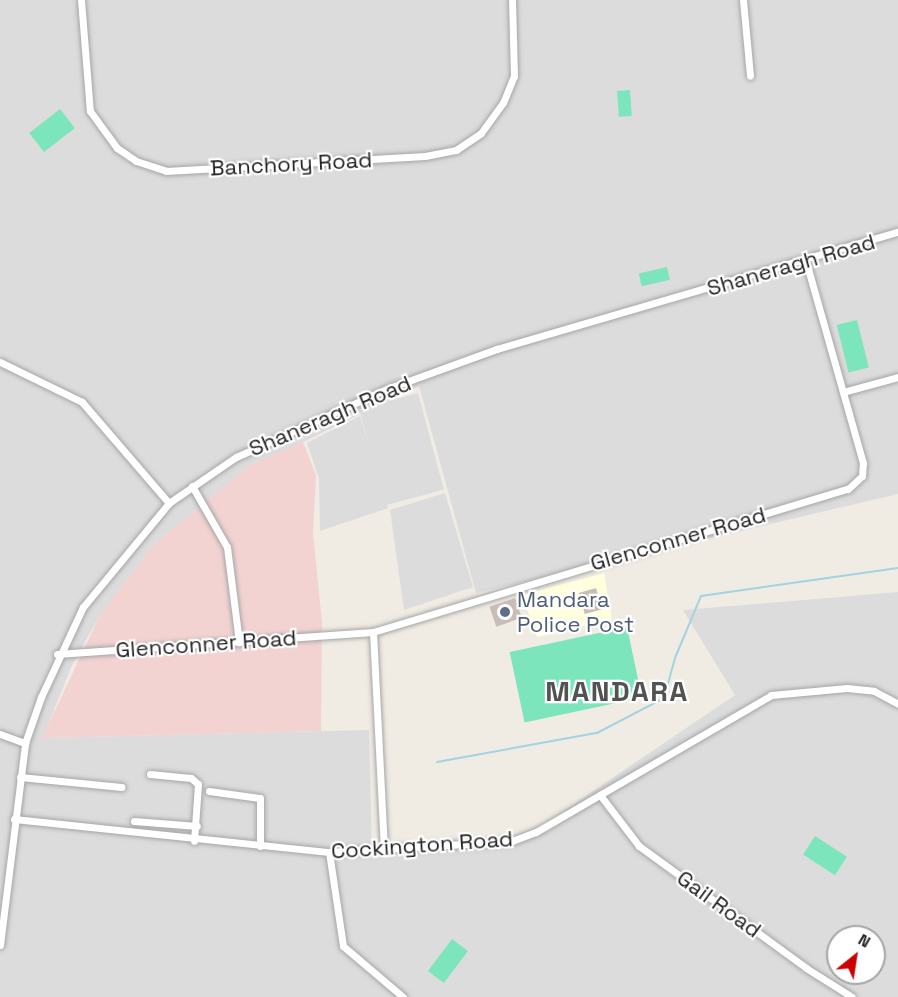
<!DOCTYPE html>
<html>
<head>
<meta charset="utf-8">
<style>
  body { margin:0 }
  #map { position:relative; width:898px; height:997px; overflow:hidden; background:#f0ece4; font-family:"Space Grotesk",sans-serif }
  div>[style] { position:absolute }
  .residential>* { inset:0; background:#dddcdc; transform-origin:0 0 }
  .commercial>* { inset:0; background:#f2d3d2 }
  .education>* { inset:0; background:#ffffde }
  .pitch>* { inset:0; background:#7de5bc; transform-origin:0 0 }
  .stream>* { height:2px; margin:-1px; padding:0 1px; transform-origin:1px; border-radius:1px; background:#a2d3e1 }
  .building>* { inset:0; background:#c8beb7; transform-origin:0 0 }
  .roads { filter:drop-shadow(0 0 2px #a6a6a6) drop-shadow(0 0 2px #a6a6a6) }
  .street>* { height:7px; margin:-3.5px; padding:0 3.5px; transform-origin:3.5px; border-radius:3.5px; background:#fff }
  .dots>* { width:16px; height:16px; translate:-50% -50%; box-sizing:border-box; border:3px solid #fff; border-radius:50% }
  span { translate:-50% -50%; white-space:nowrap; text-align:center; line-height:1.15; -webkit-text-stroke:4.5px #fff; paint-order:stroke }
  .street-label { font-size:22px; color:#1f1f1f }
  .service-label { font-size:22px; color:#4e5e75 }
  .left { translate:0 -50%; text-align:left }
  .district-label { font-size:28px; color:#525252; font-weight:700; letter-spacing:1.5px }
  .north { position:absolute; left:826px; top:925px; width:60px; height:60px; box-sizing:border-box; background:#fff; border:2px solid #a5a5a5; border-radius:50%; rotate:30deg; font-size:16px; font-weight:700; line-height:24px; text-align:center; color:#1f1f1f }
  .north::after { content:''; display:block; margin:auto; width:21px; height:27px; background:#cd0001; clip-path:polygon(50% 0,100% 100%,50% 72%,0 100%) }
</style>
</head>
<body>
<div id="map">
  <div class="residential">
    <i style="clip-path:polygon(evenodd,0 0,898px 0,898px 494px,476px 593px,419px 386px,243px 471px,152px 546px,99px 617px,72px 665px,43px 738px,369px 730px,372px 850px,524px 838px,735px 695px,683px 610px,898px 592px,898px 997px,0 997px,0 0,838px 937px,874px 937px,874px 973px,838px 973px,838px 937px)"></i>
    <i style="left:418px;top:393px;width:100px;height:61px;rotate:75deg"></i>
    <i style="clip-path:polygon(360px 416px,388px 508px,320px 531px,319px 479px,307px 443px)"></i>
    <i style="clip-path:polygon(445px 493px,473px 587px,404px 610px,390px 510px)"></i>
  </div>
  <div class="commercial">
    <i style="clip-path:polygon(303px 442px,316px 475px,313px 533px,322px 622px,321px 731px,42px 738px,99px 617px,152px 546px,249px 466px)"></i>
  </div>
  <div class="education">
    <i style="clip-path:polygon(604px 573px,612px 620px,537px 637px,522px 595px)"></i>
  </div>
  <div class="pitch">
    <i style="left:630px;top:90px;width:26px;height:13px;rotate:86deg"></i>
    <i style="left:60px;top:109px;width:24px;height:39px;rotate:52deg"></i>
    <i style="left:667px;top:267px;width:13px;height:29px;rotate:77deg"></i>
    <i style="left:857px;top:320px;width:49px;height:21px;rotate:76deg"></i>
    <i style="left:627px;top:627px;width:72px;height:120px;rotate:78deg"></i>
    <i style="left:815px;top:836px;width:38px;height:22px;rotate:33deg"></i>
    <i style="left:452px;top:939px;width:20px;height:40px;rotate:37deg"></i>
  </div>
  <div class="stream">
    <i style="left:437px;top:762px;width:163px;rotate:-10.3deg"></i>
    <i style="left:597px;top:733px;width:76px;rotate:-27.6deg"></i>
    <i style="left:664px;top:698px;width:41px;rotate:-74.6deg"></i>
    <i style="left:675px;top:658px;width:67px;rotate:-67.2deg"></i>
    <i style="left:701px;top:596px;width:199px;rotate:-8.1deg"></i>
  </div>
  <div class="building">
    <i style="left:596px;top:588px;width:22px;height:18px;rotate:74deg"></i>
    <i style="left:515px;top:598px;width:21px;height:27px;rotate:71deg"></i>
  </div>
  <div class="roads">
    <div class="street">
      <i style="left:81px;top:0;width:111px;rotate:85.4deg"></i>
      <i style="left:90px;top:111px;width:46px;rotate:53.9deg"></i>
      <i style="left:117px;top:148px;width:23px;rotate:34deg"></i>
      <i style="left:136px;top:161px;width:32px;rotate:18deg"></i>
      <i style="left:166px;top:171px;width:259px;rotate:-3.3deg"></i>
      <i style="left:425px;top:156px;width:32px;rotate:-11deg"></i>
      <i style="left:456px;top:150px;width:30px;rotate:-34deg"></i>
      <i style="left:481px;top:133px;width:37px;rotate:-54deg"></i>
      <i style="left:503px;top:103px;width:29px;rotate:-68deg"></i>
      <i style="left:514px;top:76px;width:76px;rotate:-91.5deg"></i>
      <i style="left:743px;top:0;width:76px;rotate:84.7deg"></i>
      <i style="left:0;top:362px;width:91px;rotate:26deg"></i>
      <i style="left:82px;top:402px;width:133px;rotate:49.3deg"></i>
      <i style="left:843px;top:392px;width:57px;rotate:-15.3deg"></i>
      <i style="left:192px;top:486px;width:70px;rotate:60.2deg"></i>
      <i style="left:227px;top:547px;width:96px;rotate:82.8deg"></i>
      <i style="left:373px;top:632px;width:215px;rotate:87.1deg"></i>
      <i style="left:57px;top:654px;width:317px;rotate:-4deg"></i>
      <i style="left:373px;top:632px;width:496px;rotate:-16.8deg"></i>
      <i style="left:848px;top:489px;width:19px;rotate:-43deg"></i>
      <i style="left:862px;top:476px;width:13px;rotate:-86deg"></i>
      <i style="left:863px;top:463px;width:210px;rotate:-105.8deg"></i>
      <i style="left:0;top:734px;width:27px;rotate:20deg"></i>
      <i style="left:150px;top:774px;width:41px;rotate:5.6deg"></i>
      <i style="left:191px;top:778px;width:9px;rotate:41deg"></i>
      <i style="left:198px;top:784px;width:57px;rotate:94deg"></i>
      <i style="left:20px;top:777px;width:102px;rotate:5.6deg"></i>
      <i style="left:209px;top:791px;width:51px;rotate:7.8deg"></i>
      <i style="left:260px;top:798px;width:48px;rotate:90deg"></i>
      <i style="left:600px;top:795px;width:64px;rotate:52.6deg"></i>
      <i style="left:639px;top:846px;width:207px;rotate:36.1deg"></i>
      <i style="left:806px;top:968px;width:54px;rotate:32.2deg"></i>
      <i style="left:14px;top:819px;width:317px;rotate:6deg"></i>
      <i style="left:329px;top:852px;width:183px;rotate:-3.4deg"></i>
      <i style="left:512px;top:841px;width:26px;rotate:-21deg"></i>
      <i style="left:536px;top:832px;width:272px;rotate:-30.2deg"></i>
      <i style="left:771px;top:695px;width:76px;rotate:-5.3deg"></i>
      <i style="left:847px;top:688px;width:27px;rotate:6deg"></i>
      <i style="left:874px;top:691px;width:27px;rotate:28deg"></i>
      <i style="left:134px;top:821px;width:63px;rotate:4.5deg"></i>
      <i style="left:329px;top:852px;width:95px;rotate:81.5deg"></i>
      <i style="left:343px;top:946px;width:79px;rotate:40.4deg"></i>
      <i style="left:0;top:945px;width:204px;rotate:-82.9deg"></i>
      <i style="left:25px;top:743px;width:49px;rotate:-70.8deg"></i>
      <i style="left:41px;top:697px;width:99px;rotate:-65deg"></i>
      <i style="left:83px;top:607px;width:135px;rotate:-50.4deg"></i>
      <i style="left:169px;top:503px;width:81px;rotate:-34.5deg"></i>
      <i style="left:236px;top:457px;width:168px;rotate:-24.3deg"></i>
      <i style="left:389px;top:388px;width:115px;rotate:-19.9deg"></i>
      <i style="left:497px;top:349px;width:418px;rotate:-16.3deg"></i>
    </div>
  </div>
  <div class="dots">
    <i style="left:505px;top:612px;background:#5c6f8a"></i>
  </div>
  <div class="street-label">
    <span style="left:291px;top:164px;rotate:-3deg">Banchory Road</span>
    <span style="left:791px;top:265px;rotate:-16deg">Shaneragh Road</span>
    <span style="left:330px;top:416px;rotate:-23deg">Shaneragh Road</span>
    <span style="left:678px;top:539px;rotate:-16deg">Glenconner Road</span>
    <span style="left:206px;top:644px;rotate:-4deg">Glenconner Road</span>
    <span style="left:422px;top:845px;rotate:-4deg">Cockington Road</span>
    <span style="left:719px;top:904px;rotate:36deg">Gail Road</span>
  </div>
  <div class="service-label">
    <span class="left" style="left:517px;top:612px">Mandara<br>Police Post</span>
  </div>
  <div class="district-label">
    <span style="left:617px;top:691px">MANDARA</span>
  </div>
  <div class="north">N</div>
</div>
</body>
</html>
